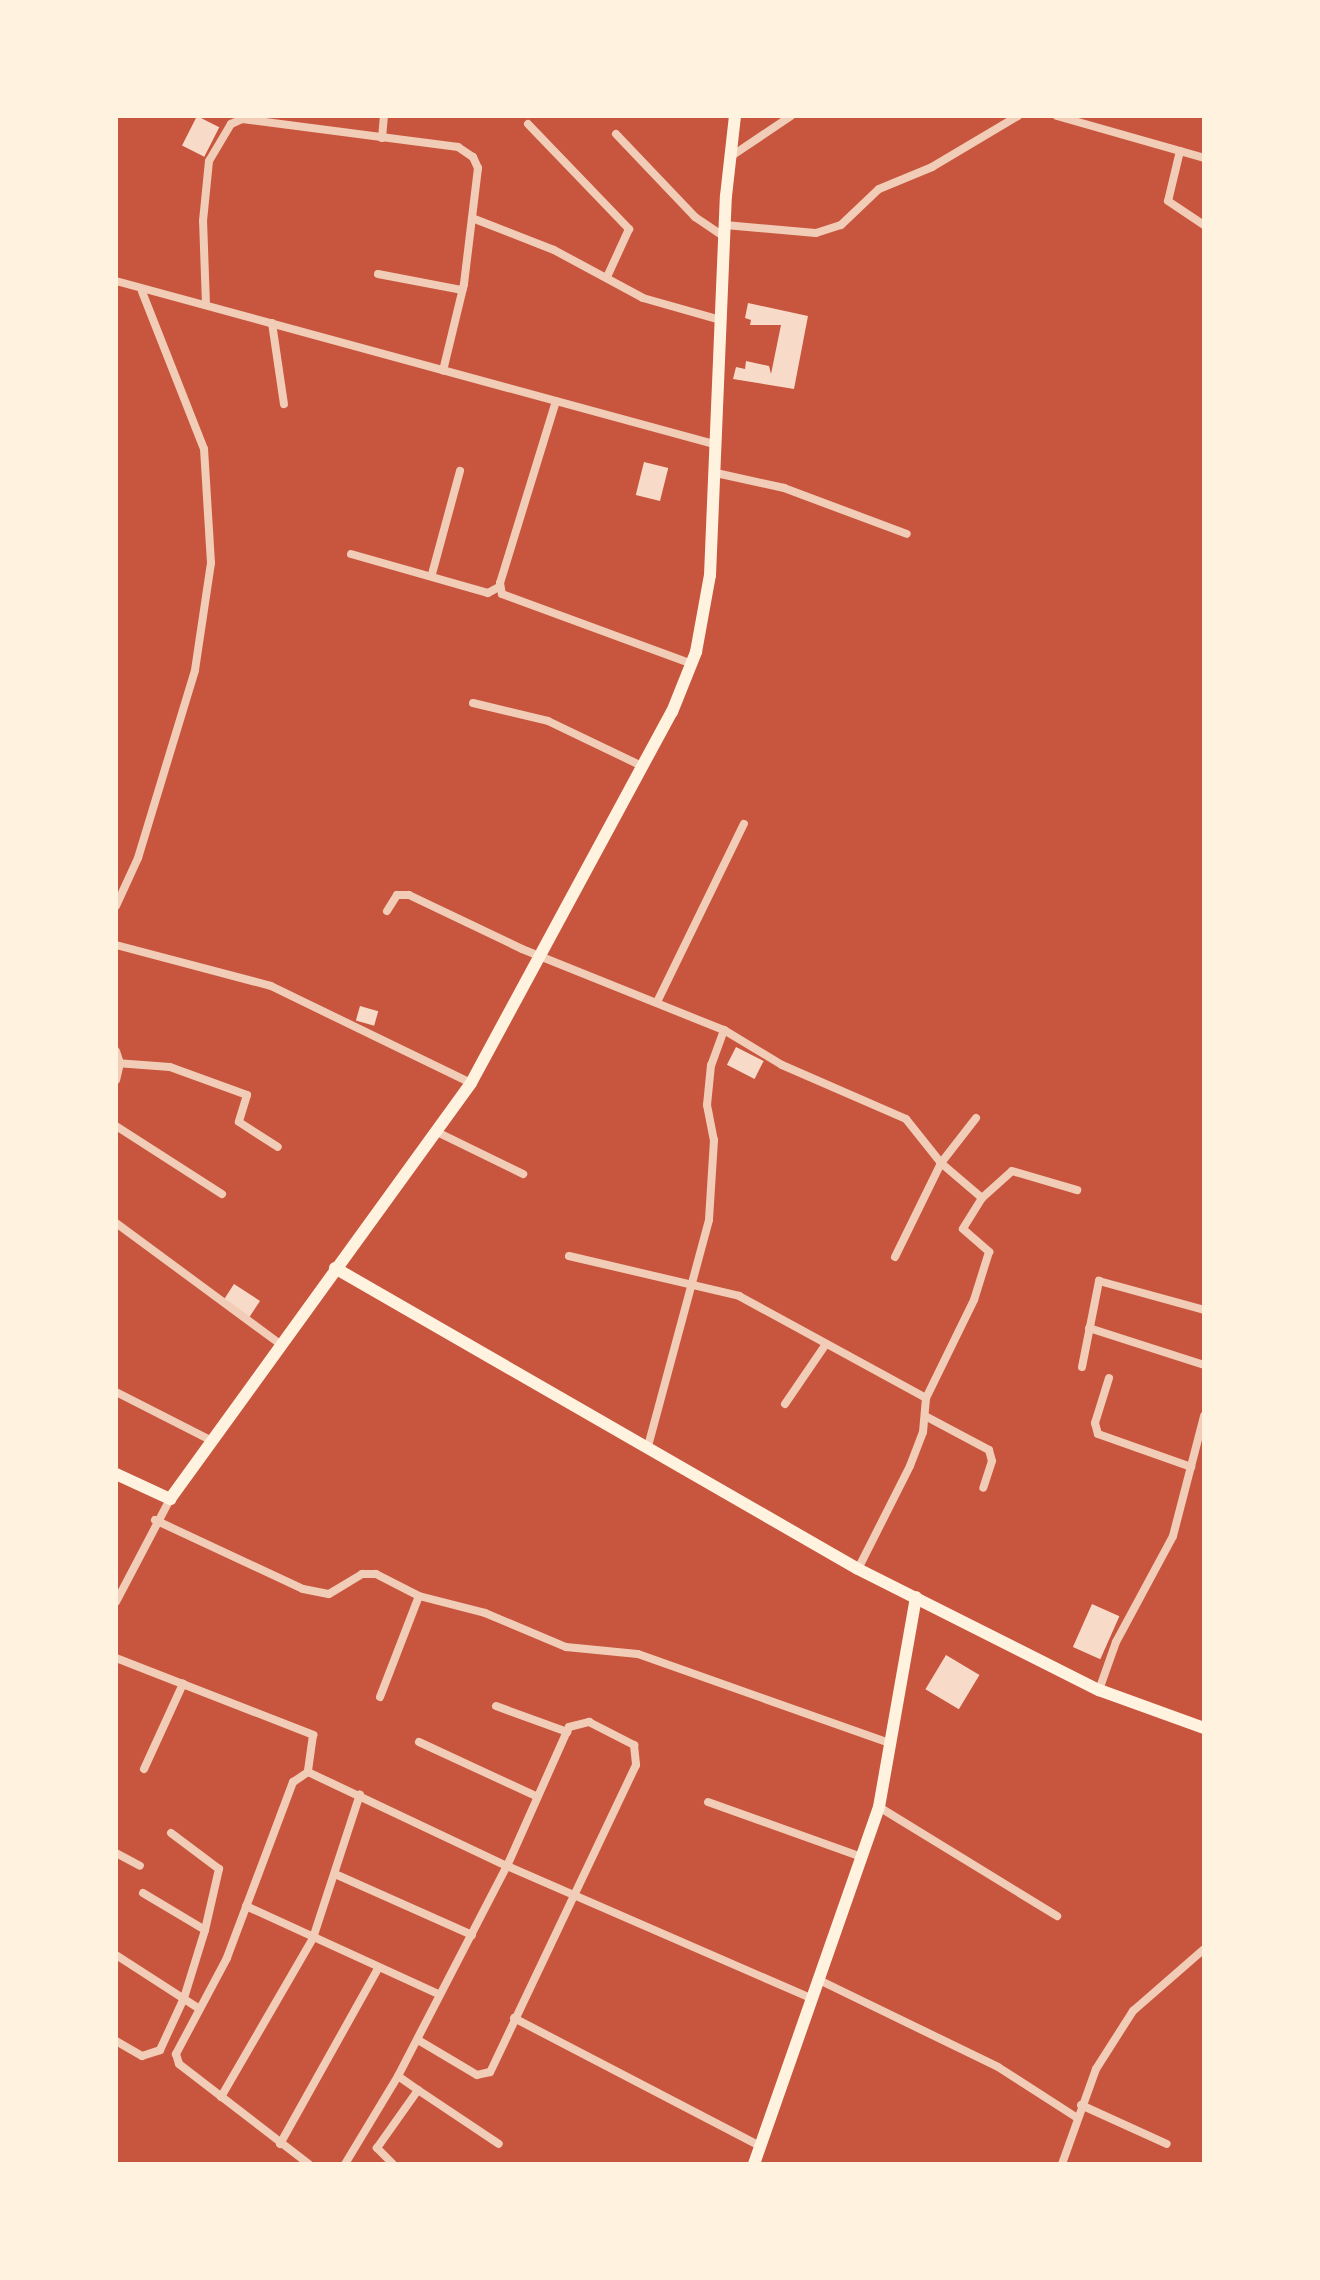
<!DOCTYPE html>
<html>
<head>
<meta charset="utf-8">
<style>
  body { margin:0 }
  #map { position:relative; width:1320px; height:2280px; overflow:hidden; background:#c8553d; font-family:"Varela Round",sans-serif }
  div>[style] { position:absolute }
  .building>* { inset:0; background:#f7dbc8; transform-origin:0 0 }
  .minor>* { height:8px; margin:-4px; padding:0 4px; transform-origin:4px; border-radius:4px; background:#f1ccb7 }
  .secondary>* { height:12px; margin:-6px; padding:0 6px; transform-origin:6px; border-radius:6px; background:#fff3e0 }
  span { translate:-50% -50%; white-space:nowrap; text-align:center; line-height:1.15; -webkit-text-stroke:7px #fff3e0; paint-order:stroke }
  .frame { position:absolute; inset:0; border:118px solid #fff3e0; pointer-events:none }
</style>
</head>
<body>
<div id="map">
  <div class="building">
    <i style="left:197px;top:116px;width:25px;height:33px;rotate:27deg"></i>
    <i style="clip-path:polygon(748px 303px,808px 316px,794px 389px,733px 379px,736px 367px,745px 369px,746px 361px,769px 366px,771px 374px,781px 325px,750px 325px,751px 320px,745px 318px)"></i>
    <i style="left:644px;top:462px;width:25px;height:34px;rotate:14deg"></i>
    <i style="left:360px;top:1006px;width:19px;height:15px;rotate:16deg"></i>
    <i style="left:736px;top:1047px;width:31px;height:20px;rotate:27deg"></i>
    <i style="left:234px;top:1284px;width:31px;height:22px;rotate:33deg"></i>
    <i style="left:1092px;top:1604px;width:30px;height:47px;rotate:24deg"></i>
    <i style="left:946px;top:1655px;width:39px;height:40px;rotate:31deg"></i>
  </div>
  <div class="minor">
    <i style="left:1057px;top:116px;width:153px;rotate:15.9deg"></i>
    <i style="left:242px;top:119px;width:218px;rotate:7.4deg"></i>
    <i style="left:458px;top:147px;width:18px;rotate:34deg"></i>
    <i style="left:473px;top:157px;width:12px;rotate:66deg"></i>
    <i style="left:478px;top:168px;width:117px;rotate:96.9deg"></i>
    <i style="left:464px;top:284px;width:89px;rotate:103.6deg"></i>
    <i style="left:528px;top:124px;width:146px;rotate:46.1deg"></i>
    <i style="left:629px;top:229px;width:53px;rotate:114.6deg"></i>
    <i style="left:616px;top:134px;width:115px;rotate:46.4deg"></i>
    <i style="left:695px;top:217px;width:36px;rotate:34deg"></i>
    <i style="left:382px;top:138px;width:22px;rotate:-85deg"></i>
    <i style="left:1180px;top:151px;width:51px;rotate:103.5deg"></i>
    <i style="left:1168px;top:201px;width:43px;rotate:33.7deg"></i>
    <i style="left:730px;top:157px;width:73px;rotate:-33.9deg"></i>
    <i style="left:472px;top:218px;width:88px;rotate:21.3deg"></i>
    <i style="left:554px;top:250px;width:101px;rotate:28.3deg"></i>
    <i style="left:643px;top:298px;width:81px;rotate:15.8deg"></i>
    <i style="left:725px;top:225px;width:91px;rotate:5deg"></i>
    <i style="left:816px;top:233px;width:26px;rotate:-18deg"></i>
    <i style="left:841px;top:225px;width:52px;rotate:-43.5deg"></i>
    <i style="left:879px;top:189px;width:57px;rotate:-22.5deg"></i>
    <i style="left:932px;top:167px;width:100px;rotate:-30.7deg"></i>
    <i style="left:378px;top:274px;width:86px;rotate:10.8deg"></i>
    <i style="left:116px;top:281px;width:623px;rotate:15.26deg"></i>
    <i style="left:206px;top:305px;width:84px;rotate:-92deg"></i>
    <i style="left:203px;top:221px;width:60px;rotate:-84.3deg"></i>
    <i style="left:209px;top:161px;width:43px;rotate:-59.3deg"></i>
    <i style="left:231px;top:124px;width:12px;rotate:-24deg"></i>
    <i style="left:272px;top:323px;width:82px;rotate:81.6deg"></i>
    <i style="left:556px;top:401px;width:190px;rotate:107.1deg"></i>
    <i style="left:500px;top:583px;width:11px;rotate:80deg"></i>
    <i style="left:502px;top:594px;width:202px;rotate:20.2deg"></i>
    <i style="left:716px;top:473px;width:70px;rotate:12.4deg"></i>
    <i style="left:784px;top:488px;width:131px;rotate:20.5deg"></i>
    <i style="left:351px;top:554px;width:142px;rotate:15.9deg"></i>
    <i style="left:488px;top:593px;width:13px;rotate:-29deg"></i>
    <i style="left:432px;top:574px;width:107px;rotate:-74.8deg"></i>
    <i style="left:473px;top:703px;width:77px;rotate:13.5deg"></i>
    <i style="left:548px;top:721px;width:106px;rotate:25.6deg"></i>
    <i style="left:116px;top:906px;width:53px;rotate:-65.4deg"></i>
    <i style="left:138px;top:858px;width:196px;rotate:-73.1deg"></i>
    <i style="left:195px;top:670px;width:108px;rotate:-81.5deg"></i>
    <i style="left:211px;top:563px;width:114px;rotate:-93.5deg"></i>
    <i style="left:204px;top:449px;width:169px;rotate:-111.5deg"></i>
    <i style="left:387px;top:911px;width:19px;rotate:-58deg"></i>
    <i style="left:397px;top:895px;width:12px"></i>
    <i style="left:409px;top:895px;width:125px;rotate:25.5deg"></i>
    <i style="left:522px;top:949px;width:218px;rotate:21.9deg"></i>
    <i style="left:724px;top:1030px;width:37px;rotate:110deg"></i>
    <i style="left:711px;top:1065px;width:40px;rotate:95.7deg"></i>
    <i style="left:707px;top:1105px;width:36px;rotate:79deg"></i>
    <i style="left:714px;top:1140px;width:80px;rotate:93.6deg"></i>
    <i style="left:709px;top:1220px;width:234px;rotate:105.1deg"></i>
    <i style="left:116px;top:945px;width:160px;rotate:14.8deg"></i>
    <i style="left:271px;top:986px;width:222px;rotate:25.9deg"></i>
    <i style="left:658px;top:1000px;width:196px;rotate:-64deg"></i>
    <i style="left:724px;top:1030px;width:68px;rotate:31.1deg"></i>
    <i style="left:782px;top:1065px;width:135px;rotate:23.5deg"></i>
    <i style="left:906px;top:1119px;width:56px;rotate:51.5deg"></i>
    <i style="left:941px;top:1163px;width:54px;rotate:40.5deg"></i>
    <i style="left:982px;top:1198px;width:36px;rotate:122deg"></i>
    <i style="left:963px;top:1229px;width:35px;rotate:41deg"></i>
    <i style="left:989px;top:1252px;width:50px;rotate:107.4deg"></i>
    <i style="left:974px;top:1300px;width:109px;rotate:116.1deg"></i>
    <i style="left:926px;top:1398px;width:34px;rotate:95deg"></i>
    <i style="left:923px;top:1432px;width:36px;rotate:111deg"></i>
    <i style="left:910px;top:1466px;width:115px;rotate:116.8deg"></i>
    <i style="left:116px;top:1051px;width:13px;rotate:72deg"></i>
    <i style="left:120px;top:1063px;width:17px;rotate:103deg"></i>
    <i style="left:116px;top:1063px;width:54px;rotate:4.2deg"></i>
    <i style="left:170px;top:1067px;width:82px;rotate:20deg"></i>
    <i style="left:247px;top:1095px;width:28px;rotate:107deg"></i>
    <i style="left:239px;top:1122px;width:46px;rotate:32.7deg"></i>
    <i style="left:116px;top:1126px;width:126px;rotate:32.7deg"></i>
    <i style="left:437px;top:1132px;width:96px;rotate:26deg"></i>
    <i style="left:982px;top:1198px;width:40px;rotate:-42deg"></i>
    <i style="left:1012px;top:1171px;width:68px;rotate:16.3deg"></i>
    <i style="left:116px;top:1223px;width:202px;rotate:36.4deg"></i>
    <i style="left:569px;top:1256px;width:175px;rotate:13.2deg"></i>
    <i style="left:739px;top:1296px;width:213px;rotate:28.6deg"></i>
    <i style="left:895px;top:1257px;width:105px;rotate:-63.9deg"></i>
    <i style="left:941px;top:1163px;width:57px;rotate:-52.1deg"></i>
    <i style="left:1089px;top:1328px;width:121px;rotate:17.8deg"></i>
    <i style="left:1082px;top:1367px;width:88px;rotate:-78.8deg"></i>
    <i style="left:1099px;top:1281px;width:109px;rotate:15.4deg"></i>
    <i style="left:1109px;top:1378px;width:47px;rotate:107.3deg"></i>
    <i style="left:1095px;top:1423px;width:11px;rotate:75deg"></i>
    <i style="left:1098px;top:1434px;width:99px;rotate:19.5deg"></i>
    <i style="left:116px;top:1392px;width:108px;rotate:27deg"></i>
    <i style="left:785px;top:1404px;width:73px;rotate:-55.7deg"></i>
    <i style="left:927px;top:1417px;width:70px;rotate:28deg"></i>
    <i style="left:989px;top:1450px;width:11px;rotate:75deg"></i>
    <i style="left:992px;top:1461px;width:28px;rotate:108deg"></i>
    <i style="left:155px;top:1520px;width:163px;rotate:25deg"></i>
    <i style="left:303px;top:1589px;width:26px;rotate:11deg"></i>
    <i style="left:329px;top:1594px;width:39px;rotate:-31deg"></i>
    <i style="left:362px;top:1574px;width:14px"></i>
    <i style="left:376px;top:1574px;width:48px;rotate:27.1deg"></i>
    <i style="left:419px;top:1596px;width:68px;rotate:14.4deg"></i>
    <i style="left:485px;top:1613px;width:88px;rotate:22.8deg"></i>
    <i style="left:566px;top:1647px;width:72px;rotate:5.6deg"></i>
    <i style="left:638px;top:1654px;width:269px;rotate:19.5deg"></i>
    <i style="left:116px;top:1602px;width:116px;rotate:-62.3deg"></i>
    <i style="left:116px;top:1658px;width:212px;rotate:21.3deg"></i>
    <i style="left:313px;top:1735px;width:37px;rotate:98deg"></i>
    <i style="left:1099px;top:1690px;width:51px;rotate:-70.5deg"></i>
    <i style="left:1116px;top:1642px;width:120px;rotate:-61.7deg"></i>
    <i style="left:1173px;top:1536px;width:124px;rotate:-75.5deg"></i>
    <i style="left:380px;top:1697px;width:108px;rotate:-68.9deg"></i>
    <i style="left:496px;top:1706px;width:76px;rotate:20.1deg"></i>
    <i style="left:419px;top:1742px;width:129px;rotate:24.8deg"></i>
    <i style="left:144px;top:1769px;width:94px;rotate:-65.4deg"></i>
    <i style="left:308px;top:1772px;width:220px;rotate:25.3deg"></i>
    <i style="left:507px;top:1866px;width:334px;rotate:23.5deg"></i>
    <i style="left:308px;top:1772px;width:18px;rotate:146deg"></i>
    <i style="left:293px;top:1782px;width:188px;rotate:110.6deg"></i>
    <i style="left:227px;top:1958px;width:109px;rotate:118deg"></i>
    <i style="left:176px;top:2054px;width:10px;rotate:73deg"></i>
    <i style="left:179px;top:2064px;width:164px;rotate:37.6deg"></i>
    <i style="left:708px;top:1802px;width:164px;rotate:19.7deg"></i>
    <i style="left:879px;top:1807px;width:209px;rotate:31.5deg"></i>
    <i style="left:116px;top:1853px;width:27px;rotate:28deg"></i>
    <i style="left:335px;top:1874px;width:150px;rotate:24deg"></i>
    <i style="left:143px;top:1893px;width:72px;rotate:30.8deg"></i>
    <i style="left:246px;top:1906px;width:213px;rotate:24.6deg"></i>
    <i style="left:116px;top:1955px;width:98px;rotate:32.9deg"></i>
    <i style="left:819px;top:1980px;width:199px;rotate:25.9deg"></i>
    <i style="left:998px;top:2067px;width:93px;rotate:32.7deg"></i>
    <i style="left:514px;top:2018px;width:277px;rotate:27.5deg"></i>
    <i style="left:116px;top:2041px;width:30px;rotate:30deg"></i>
    <i style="left:142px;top:2056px;width:19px;rotate:-18deg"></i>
    <i style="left:160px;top:2050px;width:57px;rotate:-65.2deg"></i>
    <i style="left:184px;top:1998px;width:71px;rotate:-72.8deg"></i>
    <i style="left:205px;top:1930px;width:63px;rotate:-77.1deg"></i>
    <i style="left:219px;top:1869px;width:60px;rotate:-143.1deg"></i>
    <i style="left:418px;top:2090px;width:97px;rotate:33.7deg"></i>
    <i style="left:221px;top:2097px;width:184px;rotate:-59.9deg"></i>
    <i style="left:313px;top:1938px;width:151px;rotate:-71.9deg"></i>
    <i style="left:1081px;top:2105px;width:94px;rotate:24.4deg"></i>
    <i style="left:280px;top:2144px;width:201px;rotate:-60.8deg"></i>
    <i style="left:345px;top:2164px;width:103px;rotate:-58.9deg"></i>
    <i style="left:393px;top:2164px;width:23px;rotate:-135deg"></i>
    <i style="left:377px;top:2148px;width:71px;rotate:-54.7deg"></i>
    <i style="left:418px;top:2090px;width:24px;rotate:-145deg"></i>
    <i style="left:398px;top:2076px;width:237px;rotate:-62.6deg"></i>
    <i style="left:507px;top:1866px;width:152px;rotate:-66deg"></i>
    <i style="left:569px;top:1727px;width:21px;rotate:-14deg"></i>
    <i style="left:589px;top:1722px;width:51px;rotate:27.1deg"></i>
    <i style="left:634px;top:1745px;width:20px;rotate:84deg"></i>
    <i style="left:636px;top:1765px;width:340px;rotate:115.4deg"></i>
    <i style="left:490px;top:2072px;width:13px;rotate:167deg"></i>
    <i style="left:477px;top:2075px;width:69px;rotate:-149.3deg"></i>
    <i style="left:1062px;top:2164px;width:101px;rotate:-70.3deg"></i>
    <i style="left:1096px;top:2069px;width:69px;rotate:-57.5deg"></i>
    <i style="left:1133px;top:2011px;width:94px;rotate:-41.1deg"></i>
  </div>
  <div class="secondary">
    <i style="left:335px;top:1268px;width:603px;rotate:29.92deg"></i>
    <i style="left:858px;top:1569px;width:270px;rotate:26.7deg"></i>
    <i style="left:1099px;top:1690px;width:112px;rotate:19.9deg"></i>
    <i style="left:116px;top:1474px;width:60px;rotate:24.8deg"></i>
    <i style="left:170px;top:1499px;width:513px;rotate:-54.11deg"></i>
    <i style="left:471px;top:1083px;width:422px;rotate:-61.6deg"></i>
    <i style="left:672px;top:712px;width:65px;rotate:-68.2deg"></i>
    <i style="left:696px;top:652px;width:78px;rotate:-79.7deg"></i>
    <i style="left:710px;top:575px;width:379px;rotate:-87.6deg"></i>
    <i style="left:726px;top:196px;width:81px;rotate:-83.6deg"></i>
    <i style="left:754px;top:2164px;width:378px;rotate:-70.7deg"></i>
    <i style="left:879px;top:1807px;width:213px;rotate:-80deg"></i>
  </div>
  <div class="frame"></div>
</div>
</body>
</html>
